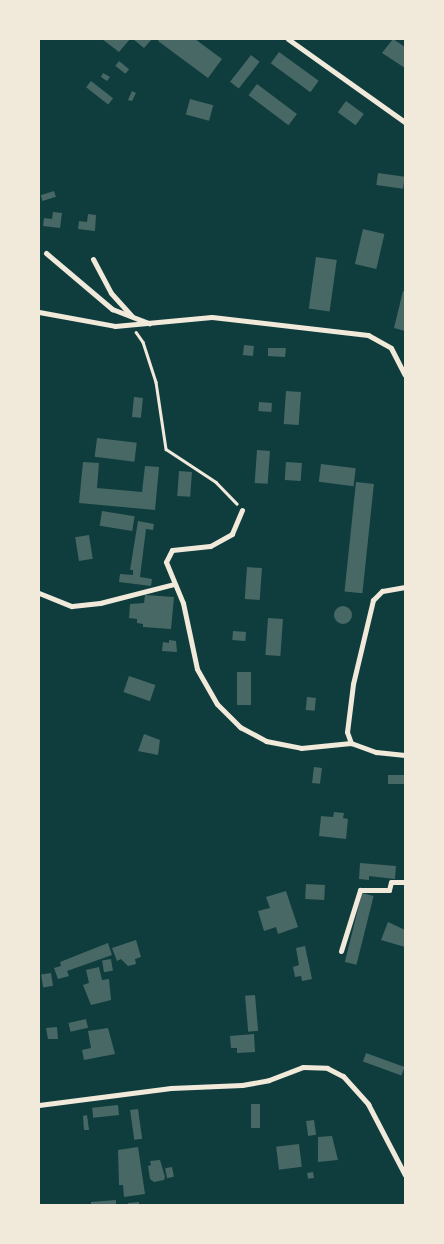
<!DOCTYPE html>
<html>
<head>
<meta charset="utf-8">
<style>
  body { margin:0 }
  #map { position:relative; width:444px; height:1244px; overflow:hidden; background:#0f3d3e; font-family:"Fira Sans",sans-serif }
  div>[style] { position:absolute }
  .building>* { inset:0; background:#486865; transform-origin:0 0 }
  .round { border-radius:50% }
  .path>* { height:2.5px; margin:-1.25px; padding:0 1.25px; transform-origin:1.25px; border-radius:1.25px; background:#f1e9da }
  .minor>* { height:5px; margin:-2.5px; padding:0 2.5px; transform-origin:2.5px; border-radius:2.5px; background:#f1e9da }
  span { translate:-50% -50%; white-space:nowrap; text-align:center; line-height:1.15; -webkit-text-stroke:4px #f1e9da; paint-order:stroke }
  .frame { position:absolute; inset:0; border:40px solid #f1e9da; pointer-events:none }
</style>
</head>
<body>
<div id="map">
  <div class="building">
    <i style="clip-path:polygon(102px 39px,130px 39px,119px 52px)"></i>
    <i style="clip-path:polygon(133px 39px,152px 39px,144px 48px)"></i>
    <i style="clip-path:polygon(160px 39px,195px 39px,222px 59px,208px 78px,158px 41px)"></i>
    <i style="clip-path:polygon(393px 39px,405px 47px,405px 68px,382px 53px)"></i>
    <i style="left:279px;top:52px;width:49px;height:14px;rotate:36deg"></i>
    <i style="left:251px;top:55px;width:11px;height:34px;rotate:38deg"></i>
    <i style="left:119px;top:61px;width:13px;height:6px;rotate:39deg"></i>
    <i style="clip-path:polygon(103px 73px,110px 77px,107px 81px,101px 77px)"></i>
    <i style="left:91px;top:81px;width:28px;height:8px;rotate:38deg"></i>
    <i style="left:257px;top:84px;width:50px;height:14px;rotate:37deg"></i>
    <i style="clip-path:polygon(132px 91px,136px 93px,132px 101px,128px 100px)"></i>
    <i style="left:190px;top:99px;width:24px;height:16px;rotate:15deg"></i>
    <i style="left:346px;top:101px;width:22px;height:14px;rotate:36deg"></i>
    <i style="left:378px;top:173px;width:27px;height:12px;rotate:8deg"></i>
    <i style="left:54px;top:191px;width:6px;height:14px;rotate:72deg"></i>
    <i style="clip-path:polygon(53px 212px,62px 213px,60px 228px,43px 226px,44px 218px,52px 219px)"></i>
    <i style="clip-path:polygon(88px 214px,96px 215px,95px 231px,78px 229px,79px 221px,87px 222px)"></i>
    <i style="left:363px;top:229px;width:22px;height:36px;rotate:13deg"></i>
    <i style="left:316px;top:257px;width:21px;height:52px;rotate:8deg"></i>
    <i style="clip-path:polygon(403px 291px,405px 292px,405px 331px,394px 328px)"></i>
    <i style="left:244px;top:345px;width:10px;height:10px;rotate:6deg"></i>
    <i style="clip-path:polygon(268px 348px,286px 348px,285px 357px,268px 356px)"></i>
    <i style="left:286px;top:391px;width:15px;height:33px;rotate:4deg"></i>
    <i style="left:134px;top:397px;width:9px;height:20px;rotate:6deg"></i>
    <i style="left:259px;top:402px;width:13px;height:9px;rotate:4deg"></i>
    <i style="left:97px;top:438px;width:40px;height:19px;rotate:7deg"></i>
    <i style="left:257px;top:450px;width:13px;height:33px;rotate:4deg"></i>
    <i style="clip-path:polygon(83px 462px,99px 463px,97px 488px,142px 492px,145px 466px,159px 467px,155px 510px,79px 503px)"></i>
    <i style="left:286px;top:462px;width:16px;height:18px;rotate:4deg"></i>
    <i style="left:321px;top:464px;width:35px;height:18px;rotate:7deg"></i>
    <i style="left:179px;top:471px;width:13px;height:25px;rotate:4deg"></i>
    <i style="left:356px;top:482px;width:18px;height:110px;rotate:6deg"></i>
    <i style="left:102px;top:511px;width:33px;height:15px;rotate:9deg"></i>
    <i style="clip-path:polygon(138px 521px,154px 524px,153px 530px,146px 529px,140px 577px,152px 579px,151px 586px,119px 582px,120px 574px,133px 575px,133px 570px,130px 570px)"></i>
    <i style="left:89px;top:535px;width:24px;height:14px;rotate:81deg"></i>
    <i style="left:247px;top:567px;width:15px;height:32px;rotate:4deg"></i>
    <i style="clip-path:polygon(145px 595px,174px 597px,171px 629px,143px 627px,143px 624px,137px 623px,137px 619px,129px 618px,130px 604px,144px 603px)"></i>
    <i class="round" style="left:334px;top:606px;width:18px;height:18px"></i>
    <i style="left:268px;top:618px;width:15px;height:37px;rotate:4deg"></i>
    <i style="left:233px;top:631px;width:13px;height:9px;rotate:4deg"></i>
    <i style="clip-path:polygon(169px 640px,176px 641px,177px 652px,162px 651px,163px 642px,169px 643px)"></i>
    <i style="left:237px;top:672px;width:14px;height:33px"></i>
    <i style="left:129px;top:676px;width:28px;height:17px;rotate:19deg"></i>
    <i style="left:307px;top:697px;width:9px;height:13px;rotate:6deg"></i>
    <i style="clip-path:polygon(144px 734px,160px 740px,158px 755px,138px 751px)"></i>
    <i style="left:314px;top:767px;width:8px;height:16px;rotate:7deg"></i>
    <i style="left:405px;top:775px;width:9px;height:17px;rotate:90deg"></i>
    <i style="clip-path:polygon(334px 812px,344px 813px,343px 818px,348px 819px,346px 839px,319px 836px,321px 816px,333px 817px)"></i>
    <i style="clip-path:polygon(360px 863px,396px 866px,395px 879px,369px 876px,369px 880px,359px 879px)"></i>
    <i style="left:306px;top:884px;width:19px;height:15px;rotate:3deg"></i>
    <i style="clip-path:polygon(286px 891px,298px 927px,278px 934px,276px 927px,264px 931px,258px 911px,270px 908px,266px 897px)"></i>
    <i style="left:362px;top:893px;width:12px;height:71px;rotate:14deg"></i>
    <i style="clip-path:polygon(388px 922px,405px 930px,405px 947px,381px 940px)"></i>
    <i style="clip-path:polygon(136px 940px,141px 957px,135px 959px,136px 964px,128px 966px,121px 959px,117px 961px,112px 948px)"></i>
    <i style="clip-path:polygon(108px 943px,112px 955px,67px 971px,69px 976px,58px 979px,54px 968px,61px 966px,60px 962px)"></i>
    <i style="clip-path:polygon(305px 946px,312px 979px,302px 981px,301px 976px,295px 977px,293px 967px,299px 965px,296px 948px)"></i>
    <i style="left:111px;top:959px;width:12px;height:9px;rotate:81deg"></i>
    <i style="clip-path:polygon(99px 967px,102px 980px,109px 979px,111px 1000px,91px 1005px,83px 985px,89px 983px,86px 970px)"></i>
    <i style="left:51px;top:973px;width:13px;height:10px;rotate:81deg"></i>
    <i style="left:255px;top:995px;width:36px;height:10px;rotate:85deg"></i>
    <i style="left:86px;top:1019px;width:9px;height:18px;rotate:77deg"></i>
    <i style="clip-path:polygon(57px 1027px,58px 1039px,48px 1039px,46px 1028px)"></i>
    <i style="clip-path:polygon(108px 1028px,115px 1054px,84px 1060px,82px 1050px,91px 1048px,88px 1031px)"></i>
    <i style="clip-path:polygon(254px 1034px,255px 1052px,237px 1053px,237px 1048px,231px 1048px,230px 1036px)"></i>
    <i style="left:366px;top:1053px;width:41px;height:9px;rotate:20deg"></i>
    <i style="left:251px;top:1104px;width:9px;height:24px"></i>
    <i style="left:118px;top:1105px;width:10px;height:26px;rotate:84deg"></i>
    <i style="left:138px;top:1109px;width:30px;height:8px;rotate:82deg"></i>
    <i style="clip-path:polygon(87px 1115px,89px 1130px,84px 1130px,83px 1116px)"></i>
    <i style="left:314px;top:1120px;width:15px;height:8px;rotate:82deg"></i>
    <i style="clip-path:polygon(332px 1136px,338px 1160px,318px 1162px,318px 1137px)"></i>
    <i style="left:299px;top:1144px;width:23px;height:23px;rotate:83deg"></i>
    <i style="clip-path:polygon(138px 1147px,145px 1194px,124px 1197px,123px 1185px,119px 1185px,118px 1150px)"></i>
    <i style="clip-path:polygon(160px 1160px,165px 1177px,164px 1180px,154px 1182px,150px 1179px,148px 1166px,151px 1165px,150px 1161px)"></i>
    <i style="left:172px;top:1167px;width:10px;height:7px;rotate:79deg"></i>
    <i style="left:313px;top:1172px;width:6px;height:6px;rotate:81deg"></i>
    <i style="clip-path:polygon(116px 1200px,116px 1205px,91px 1205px,91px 1202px)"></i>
    <i style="clip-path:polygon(139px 1202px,139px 1205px,128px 1205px,128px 1203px)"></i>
  </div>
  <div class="path">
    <i style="left:136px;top:332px;width:12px;rotate:55deg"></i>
    <i style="left:143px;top:342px;width:42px;rotate:72deg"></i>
    <i style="left:156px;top:382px;width:68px;rotate:81.5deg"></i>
    <i style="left:166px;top:449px;width:60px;rotate:33.4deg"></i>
    <i style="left:216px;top:482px;width:30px;rotate:46deg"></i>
  </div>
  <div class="minor">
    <i style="left:288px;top:39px;width:143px;rotate:35.4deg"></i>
    <i style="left:46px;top:253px;width:87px;rotate:40.3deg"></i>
    <i style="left:112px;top:309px;width:40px;rotate:21deg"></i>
    <i style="left:93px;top:259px;width:38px;rotate:62deg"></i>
    <i style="left:111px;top:293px;width:31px;rotate:48deg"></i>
    <i style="left:39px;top:312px;width:77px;rotate:10.4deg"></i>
    <i style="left:115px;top:326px;width:97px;rotate:-5.3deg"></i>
    <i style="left:212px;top:317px;width:157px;rotate:6.6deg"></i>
    <i style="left:368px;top:335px;width:26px;rotate:29deg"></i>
    <i style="left:391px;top:348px;width:30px;rotate:63deg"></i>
    <i style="left:242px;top:510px;width:26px;rotate:113deg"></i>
    <i style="left:232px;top:534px;width:25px;rotate:151deg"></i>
    <i style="left:210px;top:546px;width:38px;rotate:174deg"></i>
    <i style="left:172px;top:550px;width:13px;rotate:117deg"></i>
    <i style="left:166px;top:562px;width:44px;rotate:67.5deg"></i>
    <i style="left:183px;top:603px;width:67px;rotate:78deg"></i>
    <i style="left:197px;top:669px;width:40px;rotate:60.3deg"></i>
    <i style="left:217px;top:704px;width:33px;rotate:45deg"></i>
    <i style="left:240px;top:727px;width:30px;rotate:28deg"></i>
    <i style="left:266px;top:741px;width:36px;rotate:11deg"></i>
    <i style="left:301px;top:748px;width:50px;rotate:-5.7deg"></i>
    <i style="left:405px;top:587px;width:23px;rotate:170deg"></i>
    <i style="left:382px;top:591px;width:13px;rotate:135deg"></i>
    <i style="left:373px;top:600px;width:86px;rotate:103.4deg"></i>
    <i style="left:353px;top:684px;width:48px;rotate:97.1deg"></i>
    <i style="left:347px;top:732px;width:12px;rotate:70deg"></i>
    <i style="left:351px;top:743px;width:27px;rotate:20deg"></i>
    <i style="left:376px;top:752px;width:29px;rotate:6deg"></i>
    <i style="left:39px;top:593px;width:35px;rotate:22deg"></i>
    <i style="left:72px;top:606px;width:28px;rotate:-6deg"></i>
    <i style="left:100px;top:603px;width:76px;rotate:-14.4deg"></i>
    <i style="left:341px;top:951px;width:64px;rotate:-72.7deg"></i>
    <i style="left:360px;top:890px;width:29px"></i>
    <i style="left:389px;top:890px;width:8px;rotate:-76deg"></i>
    <i style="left:391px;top:882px;width:14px"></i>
    <i style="left:39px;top:1105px;width:133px;rotate:-7.3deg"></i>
    <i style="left:171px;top:1088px;width:71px;rotate:-2.4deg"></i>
    <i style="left:242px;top:1085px;width:27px;rotate:-10deg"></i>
    <i style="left:269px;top:1080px;width:36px;rotate:-21deg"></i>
    <i style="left:303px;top:1067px;width:24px;rotate:2deg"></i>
    <i style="left:327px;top:1068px;width:18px;rotate:27deg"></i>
    <i style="left:343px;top:1076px;width:38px;rotate:48deg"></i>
    <i style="left:368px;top:1104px;width:80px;rotate:62.5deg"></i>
  </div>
  <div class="frame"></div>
</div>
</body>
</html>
